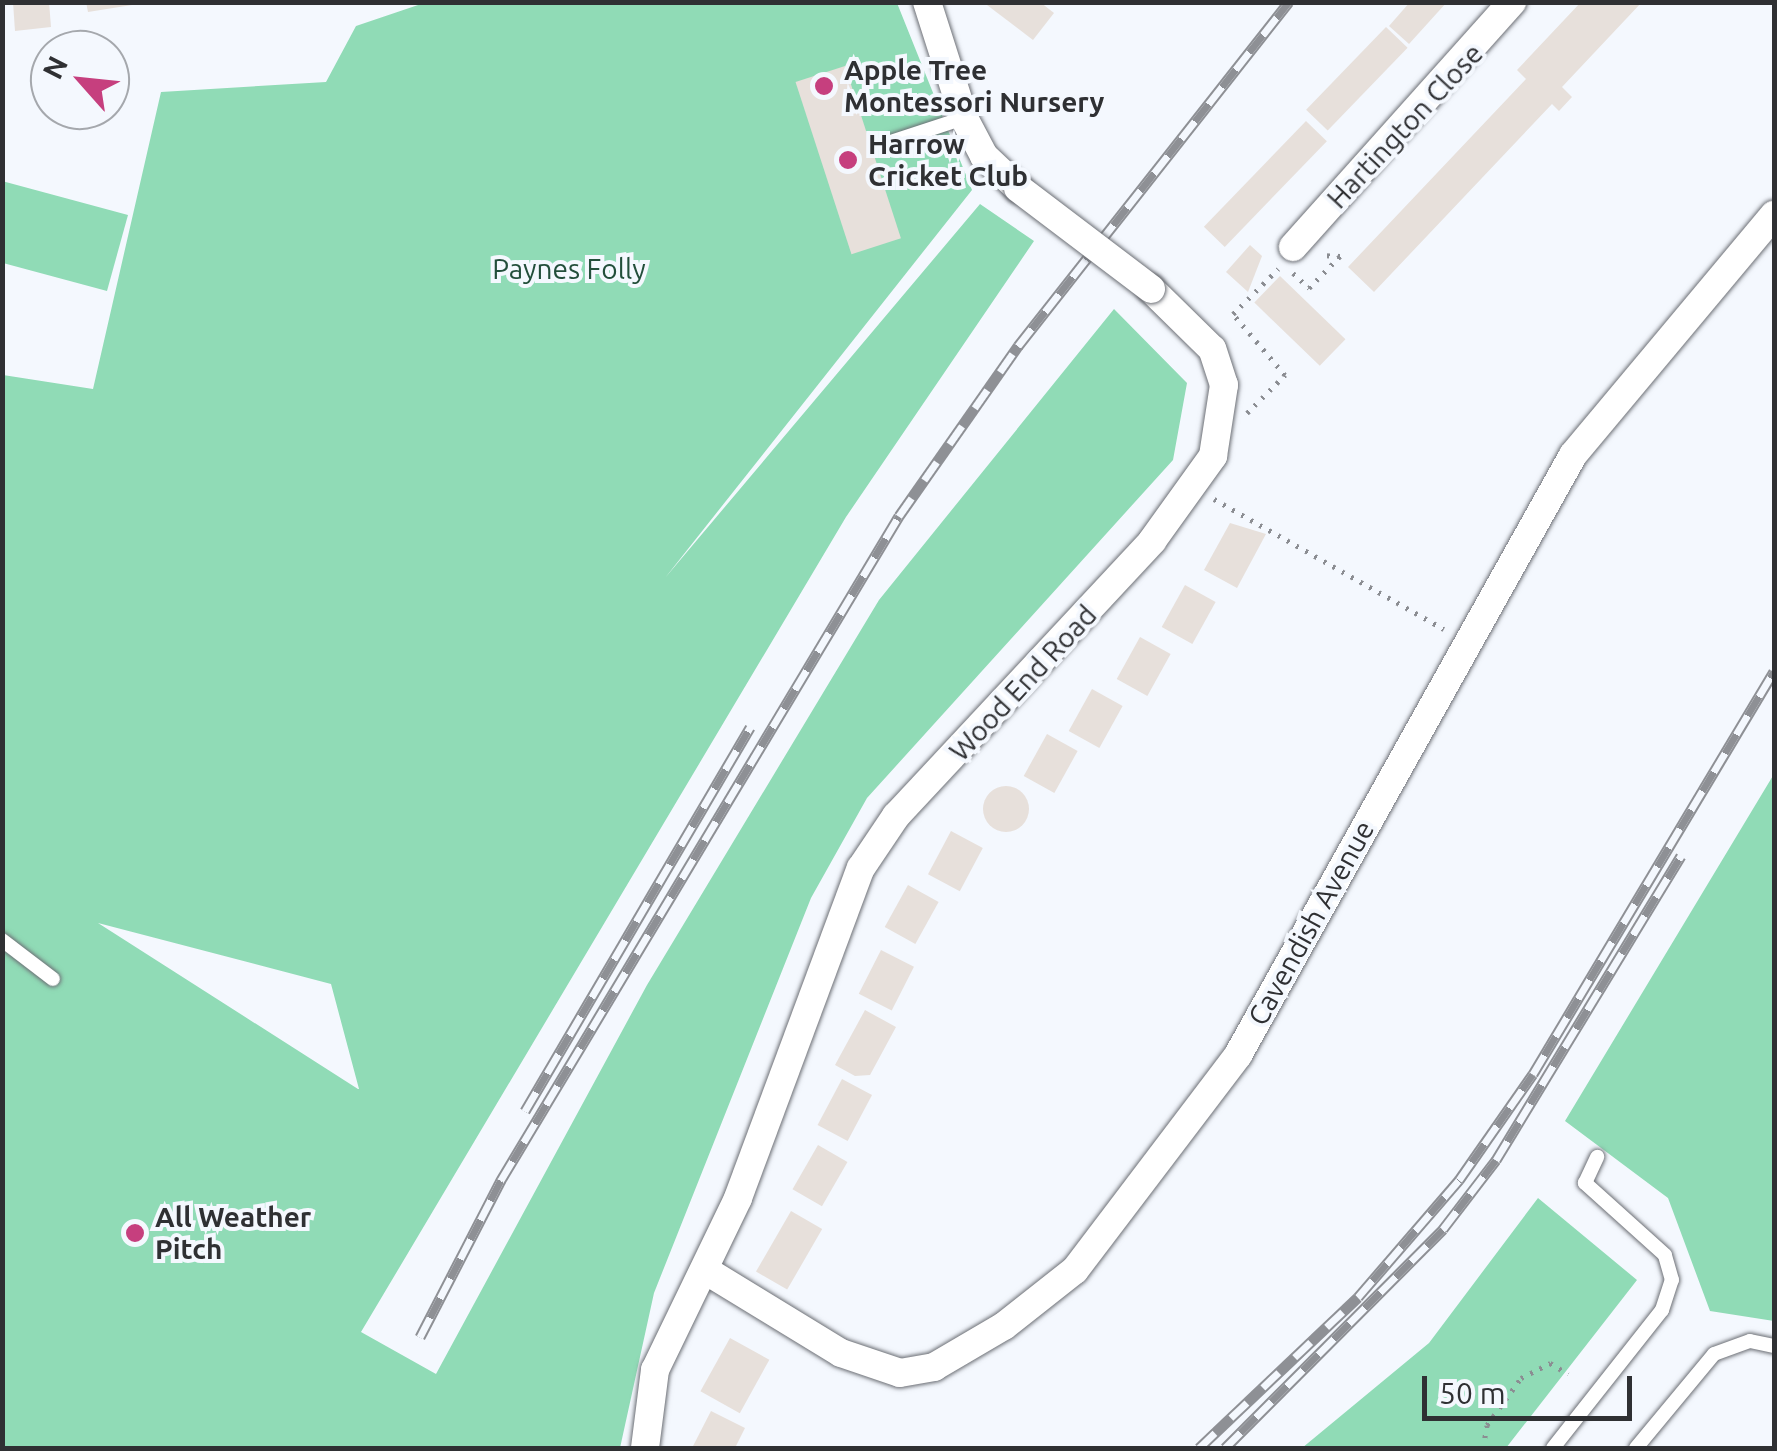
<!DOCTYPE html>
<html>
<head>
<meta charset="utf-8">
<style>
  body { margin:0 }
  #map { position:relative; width:1777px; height:1451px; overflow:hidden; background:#f4f8fe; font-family:Ubuntu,sans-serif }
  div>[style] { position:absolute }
  .green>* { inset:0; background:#90dbb6 }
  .building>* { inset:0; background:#e7e0db; transform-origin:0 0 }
  .round { border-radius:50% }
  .path>* { height:5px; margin-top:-2.5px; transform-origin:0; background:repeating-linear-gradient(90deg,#8b8d92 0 2.5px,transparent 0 10.5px) }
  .roads { filter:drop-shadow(0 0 2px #6c6f75) drop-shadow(0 0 2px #6c6f75) }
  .service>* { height:14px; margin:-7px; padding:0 7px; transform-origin:7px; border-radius:7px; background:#fff }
  .minor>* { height:28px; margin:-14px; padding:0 14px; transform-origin:14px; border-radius:14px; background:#fff }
  .rail>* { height:11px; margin-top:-5.5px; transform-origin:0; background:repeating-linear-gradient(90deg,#f4f8fe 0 22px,#8e9095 0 44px); box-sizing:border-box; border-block:2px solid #8e9095 }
  .bridges { filter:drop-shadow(0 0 2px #6c6f75) drop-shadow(0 0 2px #6c6f75) }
  .minor-bridge>* { height:28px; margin:-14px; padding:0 14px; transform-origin:14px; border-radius:14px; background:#fff }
  .dots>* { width:28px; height:28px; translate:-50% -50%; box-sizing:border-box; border:5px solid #f4f8fe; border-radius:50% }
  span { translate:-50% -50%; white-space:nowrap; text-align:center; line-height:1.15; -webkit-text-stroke:8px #f4f8fe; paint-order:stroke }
  .poi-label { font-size:28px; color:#2f3033; font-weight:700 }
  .left { translate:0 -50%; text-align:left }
  .street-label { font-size:28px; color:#2f3033 }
  .park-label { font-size:28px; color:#234f3b }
  .frame { position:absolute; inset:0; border:5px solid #2f3033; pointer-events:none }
  .north { position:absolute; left:30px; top:30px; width:100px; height:100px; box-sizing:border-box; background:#f4f8fe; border:2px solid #a5a8ad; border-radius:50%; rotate:297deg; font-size:28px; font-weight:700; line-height:40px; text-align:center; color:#2f3033 }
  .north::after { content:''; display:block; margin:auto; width:35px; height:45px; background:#c63f7e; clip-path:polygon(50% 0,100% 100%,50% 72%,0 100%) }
  .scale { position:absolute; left:1422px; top:1376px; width:210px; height:45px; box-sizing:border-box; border:5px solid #2f3033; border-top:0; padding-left:12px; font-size:30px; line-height:35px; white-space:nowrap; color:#2f3033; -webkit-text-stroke:8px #f4f8fe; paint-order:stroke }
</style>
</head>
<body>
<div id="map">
  <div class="green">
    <i style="clip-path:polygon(evenodd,424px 3px,897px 3px,972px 190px,665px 578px,980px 204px,1034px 241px,846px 517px,361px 1332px,436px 1374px,647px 985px,879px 600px,1114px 309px,1187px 383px,1173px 460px,867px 798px,811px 898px,654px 1293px,620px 1448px,3px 1448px,3px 375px,93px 389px,161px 92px,326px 82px,356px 26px,424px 3px,98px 923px,331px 984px,359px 1089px,358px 1089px,98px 923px)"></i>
    <i style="clip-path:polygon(2px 181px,128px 215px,107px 291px,3px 263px)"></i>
    <i style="clip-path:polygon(1774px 774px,1774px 1321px,1710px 1311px,1668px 1198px,1565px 1121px)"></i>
    <i style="clip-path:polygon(1538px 1198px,1637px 1280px,1506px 1448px,1302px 1448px,1429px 1343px)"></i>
  </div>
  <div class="building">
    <i style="clip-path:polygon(13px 2px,49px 2px,51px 27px,15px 31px)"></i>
    <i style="clip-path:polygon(86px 2px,132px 2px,132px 5px,88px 12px)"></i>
    <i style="clip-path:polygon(983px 2px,1040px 2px,1054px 13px,1033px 40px)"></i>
    <i style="clip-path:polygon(1410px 2px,1447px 2px,1409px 44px,1389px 26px)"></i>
    <i style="clip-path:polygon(1581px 2px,1642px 2px,1562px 87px,1572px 97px,1559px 111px,1552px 104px,1374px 292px,1348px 267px,1526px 79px,1517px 70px)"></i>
    <i style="left:1386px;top:27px;width:30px;height:115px;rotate:44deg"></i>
    <i style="left:845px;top:66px;width:181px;height:52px;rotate:72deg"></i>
    <i style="left:1306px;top:121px;width:29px;height:147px;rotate:44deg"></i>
    <i style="clip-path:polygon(1250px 245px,1262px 256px,1248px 292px,1226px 272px)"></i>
    <i style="left:1280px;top:276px;width:91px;height:37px;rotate:44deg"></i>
    <i style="clip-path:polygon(1230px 523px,1266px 534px,1237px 588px,1204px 570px)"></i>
    <i style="left:1185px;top:585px;width:35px;height:48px;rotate:29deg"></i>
    <i style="left:1140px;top:637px;width:35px;height:48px;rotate:29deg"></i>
    <i style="left:1092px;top:689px;width:35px;height:48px;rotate:29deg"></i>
    <i style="left:1047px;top:734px;width:35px;height:48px;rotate:29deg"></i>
    <i class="round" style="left:983px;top:786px;width:46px;height:46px"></i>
    <i style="left:951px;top:831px;width:36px;height:49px;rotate:28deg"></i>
    <i style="left:908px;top:885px;width:35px;height:48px;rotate:29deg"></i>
    <i style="left:881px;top:950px;width:37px;height:49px;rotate:27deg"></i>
    <i style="clip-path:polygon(865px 1010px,896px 1027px,870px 1075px,855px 1076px,835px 1065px)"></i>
    <i style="left:842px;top:1079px;width:34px;height:52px;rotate:28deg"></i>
    <i style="left:818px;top:1145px;width:34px;height:51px;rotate:30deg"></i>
    <i style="left:791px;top:1211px;width:36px;height:70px;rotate:30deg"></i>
    <i style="left:730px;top:1338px;width:45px;height:61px;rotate:29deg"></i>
    <i style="clip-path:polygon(711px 1411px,745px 1428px,735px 1448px,692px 1448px)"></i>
  </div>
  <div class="path">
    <i style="left:1293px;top:273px;width:22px;rotate:43deg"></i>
    <i style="left:1309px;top:288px;width:45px;rotate:-45.9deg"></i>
    <i style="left:1340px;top:256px;width:20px;rotate:-177deg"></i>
    <i style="left:1247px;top:413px;width:54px;rotate:-45deg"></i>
    <i style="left:1285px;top:375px;width:80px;rotate:-130.4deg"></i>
    <i style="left:1233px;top:314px;width:64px;rotate:-45deg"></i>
    <i style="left:1214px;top:499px;width:264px;rotate:29.5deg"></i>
    <i style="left:1483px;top:1448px;width:23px;rotate:-80deg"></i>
    <i style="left:1487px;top:1425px;width:58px;rotate:-54.1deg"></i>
    <i style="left:1521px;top:1378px;width:33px;rotate:-27deg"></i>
    <i style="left:1550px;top:1363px;width:21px;rotate:31deg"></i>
  </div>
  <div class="roads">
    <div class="service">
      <i style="left:891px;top:142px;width:77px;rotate:-18.2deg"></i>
      <i style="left:2px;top:940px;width:64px;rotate:37.4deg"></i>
      <i style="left:1553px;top:1448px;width:176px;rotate:-51.7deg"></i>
      <i style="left:1662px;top:1310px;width:32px;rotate:-72deg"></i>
      <i style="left:1672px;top:1280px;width:26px;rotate:-106deg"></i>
      <i style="left:1665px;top:1255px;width:108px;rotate:-138deg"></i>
      <i style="left:1585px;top:1183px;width:29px;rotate:-65deg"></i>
      <i style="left:1636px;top:1448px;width:122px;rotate:-50.3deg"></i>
      <i style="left:1714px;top:1354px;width:38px;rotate:-20deg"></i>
      <i style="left:1750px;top:1341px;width:25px;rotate:12deg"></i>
    </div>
    <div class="minor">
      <i style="left:927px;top:2px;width:122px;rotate:72.3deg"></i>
      <i style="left:964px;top:118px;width:43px;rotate:62.2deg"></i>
      <i style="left:984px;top:156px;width:47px;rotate:43.3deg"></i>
      <i style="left:1293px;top:247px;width:329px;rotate:-48.2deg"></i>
      <i style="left:705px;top:1270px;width:159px;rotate:31.4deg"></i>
      <i style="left:841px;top:1353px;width:62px;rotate:18.7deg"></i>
      <i style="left:900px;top:1373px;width:35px;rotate:-10deg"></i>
      <i style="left:934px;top:1367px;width:81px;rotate:-30.4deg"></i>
      <i style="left:1004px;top:1326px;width:90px;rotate:-38.3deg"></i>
      <i style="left:1075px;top:1270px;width:270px;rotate:-52.8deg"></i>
      <i style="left:1238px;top:1055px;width:687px;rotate:-60.82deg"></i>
      <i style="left:1573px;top:455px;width:313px;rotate:-50.1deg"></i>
      <i style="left:645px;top:1448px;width:79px;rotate:-82.7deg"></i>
      <i style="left:655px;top:1370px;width:191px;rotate:-64.2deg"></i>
      <i style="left:738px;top:1198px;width:352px;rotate:-69.6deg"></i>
      <i style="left:861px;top:868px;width:63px;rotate:-56.1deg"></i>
      <i style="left:896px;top:816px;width:376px;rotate:-47deg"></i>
      <i style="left:1152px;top:541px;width:105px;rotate:-54.3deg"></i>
      <i style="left:1213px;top:456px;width:72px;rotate:-81.2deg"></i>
      <i style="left:1224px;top:385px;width:38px;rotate:-108deg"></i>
      <i style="left:1212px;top:349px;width:86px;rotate:-135.5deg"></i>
    </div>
  </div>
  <div class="rail">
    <i style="left:525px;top:1111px;width:445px;rotate:-59.6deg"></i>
    <i style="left:420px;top:1337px;width:177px;rotate:-62.7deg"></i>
    <i style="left:501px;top:1180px;width:774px;rotate:-59.06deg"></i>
    <i style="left:899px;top:516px;width:208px;rotate:-55deg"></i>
    <i style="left:1018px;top:346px;width:438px;rotate:-51.8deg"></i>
    <i style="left:1199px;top:1448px;width:219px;rotate:-43.5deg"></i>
    <i style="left:1358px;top:1297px;width:155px;rotate:-49.2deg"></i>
    <i style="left:1459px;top:1180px;width:129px;rotate:-55.1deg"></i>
    <i style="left:1533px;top:1074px;width:469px;rotate:-59.1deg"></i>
    <i style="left:1225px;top:1448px;width:309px;rotate:-45.1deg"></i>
    <i style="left:1443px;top:1229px;width:87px;rotate:-52.5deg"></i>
    <i style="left:1496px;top:1160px;width:356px;rotate:-58.7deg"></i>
  </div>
  <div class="bridges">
    <div class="minor-bridge">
      <i style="left:1018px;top:188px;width:167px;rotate:37.2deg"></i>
    </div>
  </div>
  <div class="dots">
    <i style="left:824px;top:86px;background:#c63f7e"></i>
    <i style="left:848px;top:160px;background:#c63f7e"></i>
    <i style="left:135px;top:1233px;background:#c63f7e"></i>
  </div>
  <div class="poi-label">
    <span class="left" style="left:844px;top:86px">Apple Tree<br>Montessori Nursery</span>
    <span class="left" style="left:868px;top:160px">Harrow<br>Cricket Club</span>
    <span class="left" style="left:155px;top:1233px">All Weather<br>Pitch</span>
  </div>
  <div class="street-label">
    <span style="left:1405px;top:126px;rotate:-47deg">Hartington Close</span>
    <span style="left:1023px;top:683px;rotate:-47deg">Wood End Road</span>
    <span style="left:1311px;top:923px;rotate:-61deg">Cavendish Avenue</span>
  </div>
  <div class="park-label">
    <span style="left:569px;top:269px">Paynes Folly</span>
  </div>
  <div class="frame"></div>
  <div class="north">N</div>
  <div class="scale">50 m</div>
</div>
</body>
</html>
